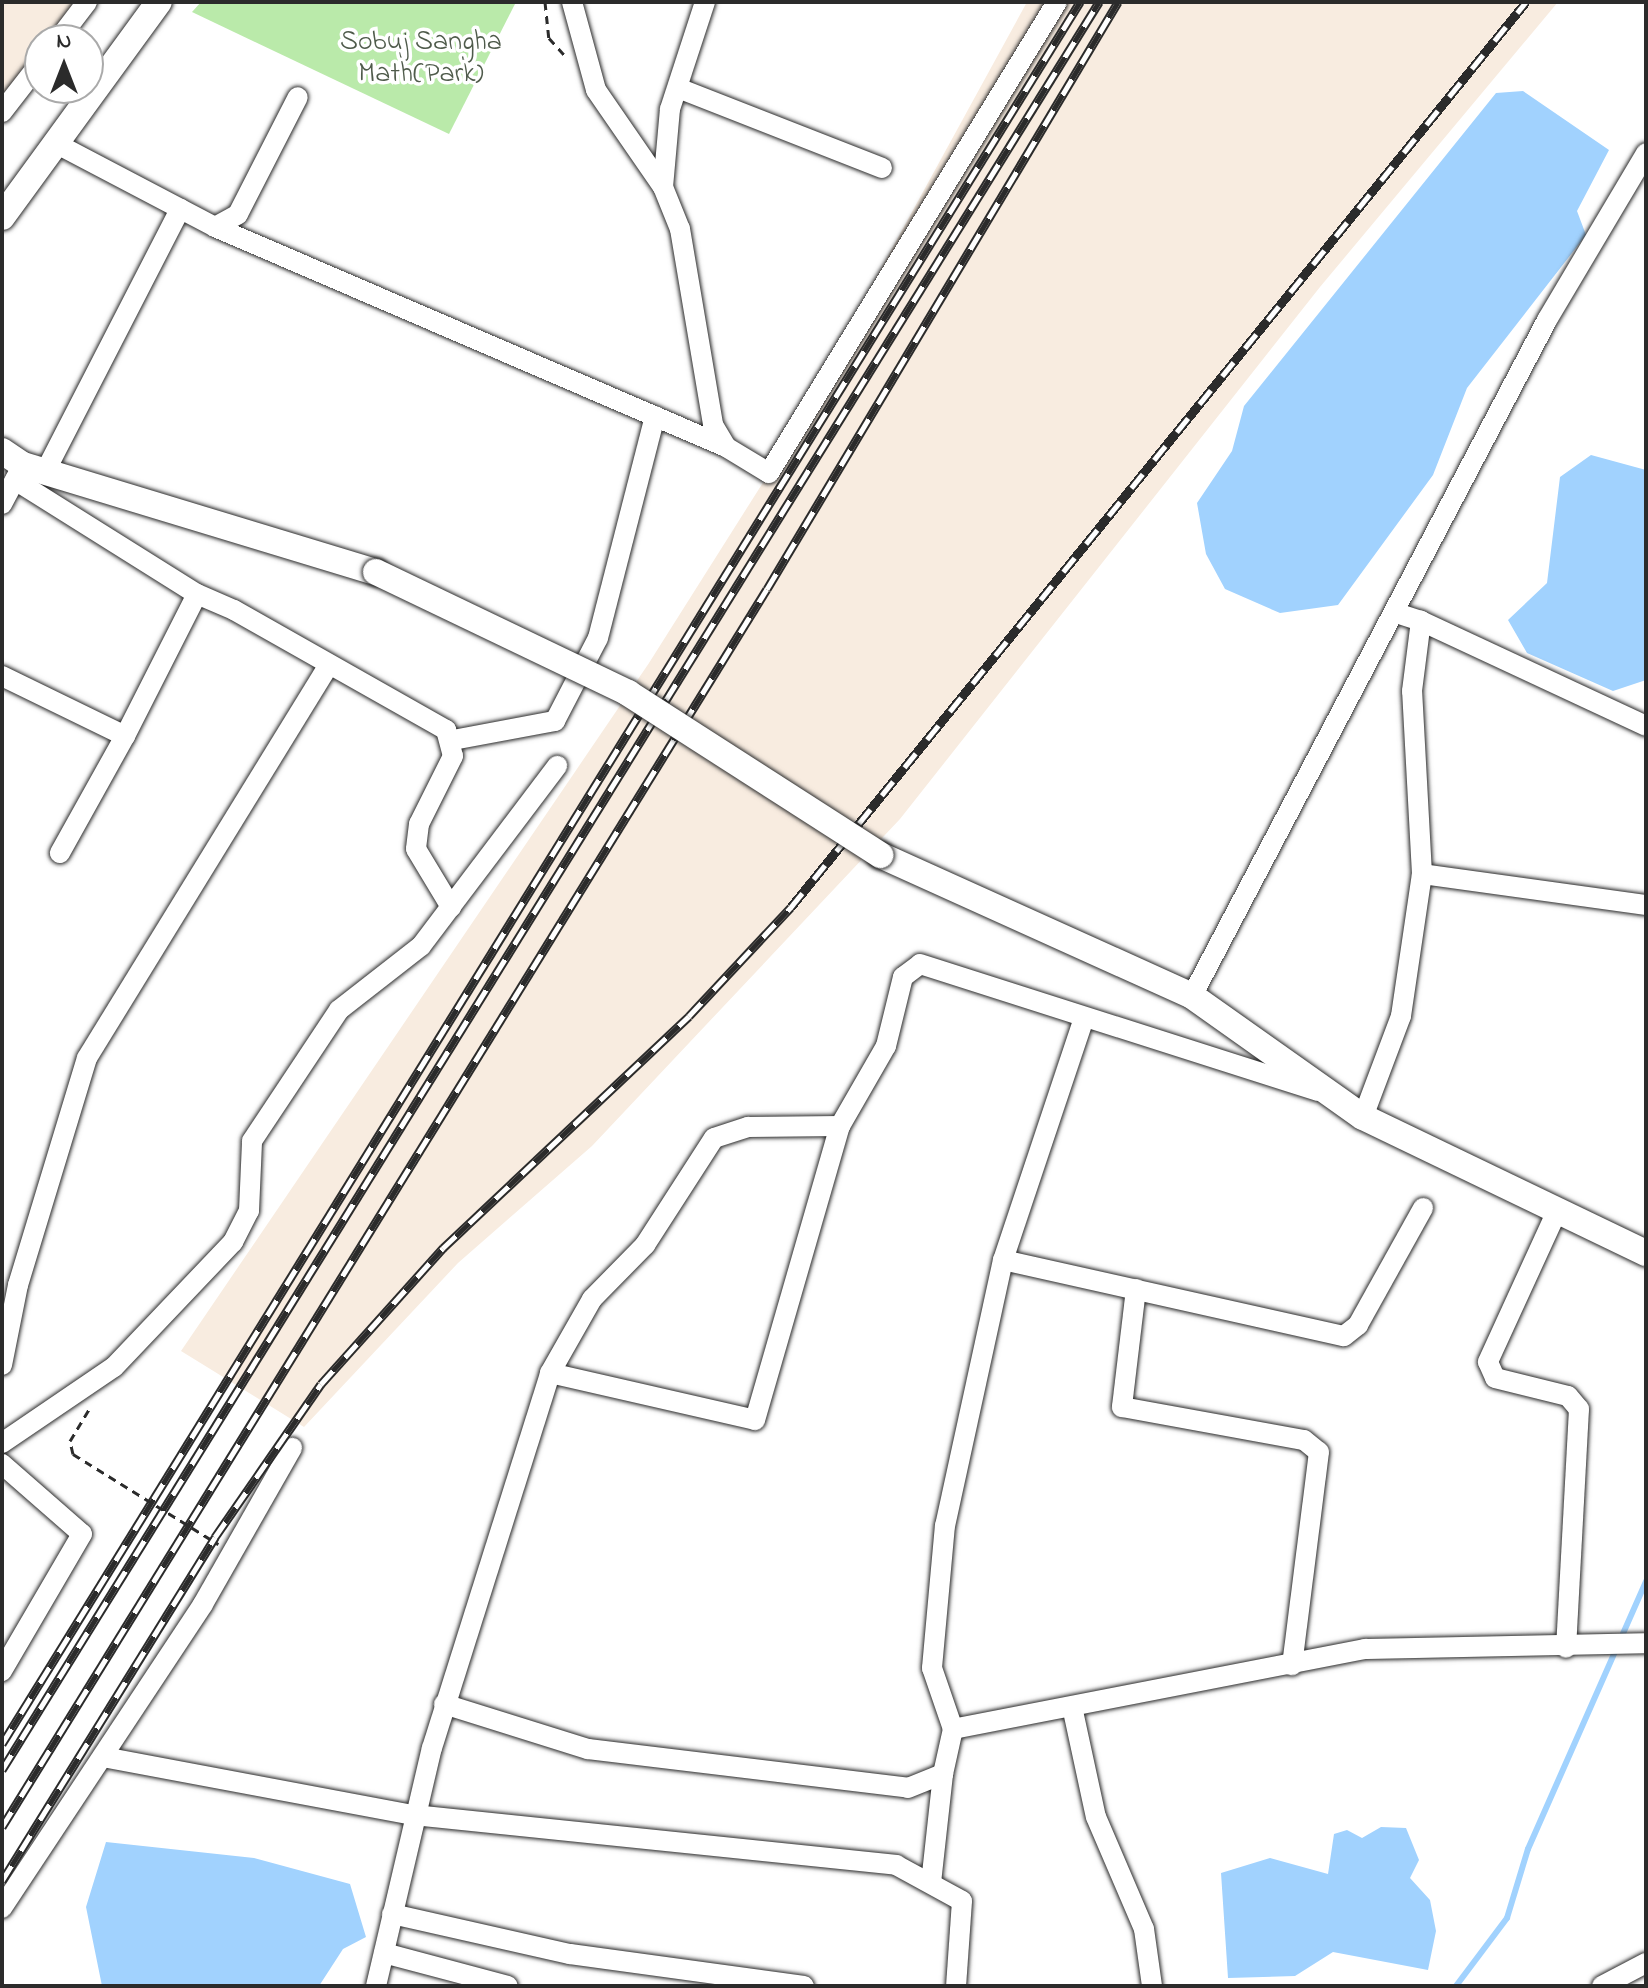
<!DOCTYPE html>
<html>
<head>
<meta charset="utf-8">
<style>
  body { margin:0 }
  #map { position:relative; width:1648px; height:1988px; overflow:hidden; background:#fff; font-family:"Indie Flower",sans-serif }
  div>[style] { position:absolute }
  .built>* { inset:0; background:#f8ece0 }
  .green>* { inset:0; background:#baeaaa }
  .water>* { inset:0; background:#a1d2fe }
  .stream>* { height:6px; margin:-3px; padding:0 3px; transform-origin:3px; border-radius:3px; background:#a1d2fe }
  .path>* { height:3px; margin-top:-1.5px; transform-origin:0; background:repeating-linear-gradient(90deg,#2b2b2b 0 8px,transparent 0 14px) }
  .roads { filter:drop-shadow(0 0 2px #2b2b2b) drop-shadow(0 0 2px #2b2b2b) }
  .minor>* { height:20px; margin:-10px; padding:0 10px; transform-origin:10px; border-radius:10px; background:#fff }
  .major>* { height:26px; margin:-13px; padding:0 13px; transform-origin:13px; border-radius:13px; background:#fff }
  .rail>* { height:9px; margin-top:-4.5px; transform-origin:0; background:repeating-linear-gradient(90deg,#fff 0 18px,#2b2b2b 0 36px); box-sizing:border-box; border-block:2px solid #2b2b2b }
  .path-bridge>* { height:3px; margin-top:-1.5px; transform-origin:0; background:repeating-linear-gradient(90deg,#2b2b2b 0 8px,transparent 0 14px) }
  .bridges { filter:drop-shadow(0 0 2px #2b2b2b) drop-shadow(0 0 2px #2b2b2b) }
  .major-bridge>* { height:26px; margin:-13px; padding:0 13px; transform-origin:13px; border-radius:13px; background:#fff }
  span { translate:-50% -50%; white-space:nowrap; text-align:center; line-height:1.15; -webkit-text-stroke:7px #fff; paint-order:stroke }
  .park-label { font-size:28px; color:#4f5b4b }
  .frame { position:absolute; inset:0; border:4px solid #2b2b2b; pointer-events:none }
  .north { position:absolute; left:24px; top:24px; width:80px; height:80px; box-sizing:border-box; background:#fff; border:2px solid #aaa; border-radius:50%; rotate:0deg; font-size:22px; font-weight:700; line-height:32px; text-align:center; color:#2b2b2b }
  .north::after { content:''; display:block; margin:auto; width:28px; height:36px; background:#2b2b2b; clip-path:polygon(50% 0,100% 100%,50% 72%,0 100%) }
</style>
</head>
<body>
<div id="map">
  <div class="built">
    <i style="clip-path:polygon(2px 2px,77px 2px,48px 40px,40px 40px,2px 101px)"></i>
    <i style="clip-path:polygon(1027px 2px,1558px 2px,1320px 287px,900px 819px,592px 1146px,458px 1263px,304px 1427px,181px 1351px,649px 663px,769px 473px)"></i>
  </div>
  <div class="green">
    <i style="clip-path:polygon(201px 2px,516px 2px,449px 134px,192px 12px)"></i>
  </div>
  <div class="water">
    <i style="clip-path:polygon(1523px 91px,1609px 150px,1577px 211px,1586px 235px,1467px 388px,1433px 475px,1338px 605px,1280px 613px,1225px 589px,1206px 554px,1197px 503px,1232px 451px,1244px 406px,1496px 93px)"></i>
    <i style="clip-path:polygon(1591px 455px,1646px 470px,1646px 680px,1613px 691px,1527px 653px,1508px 620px,1547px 583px,1560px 477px)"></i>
    <i style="clip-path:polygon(1381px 1827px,1406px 1828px,1419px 1860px,1410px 1878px,1430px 1900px,1436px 1931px,1428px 1970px,1333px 1952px,1295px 1976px,1228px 1978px,1221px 1873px,1270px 1858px,1328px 1874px,1334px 1834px,1347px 1830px,1362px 1838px)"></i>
    <i style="clip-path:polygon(106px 1842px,254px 1858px,350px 1884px,366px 1937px,343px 1949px,319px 1986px,102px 1986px,86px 1907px)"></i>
  </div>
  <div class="stream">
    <i style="left:1456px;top:1986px;width:85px;rotate:-53.1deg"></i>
    <i style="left:1507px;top:1918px;width:72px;rotate:-73.1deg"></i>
    <i style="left:1528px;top:1849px;width:293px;rotate:-66.2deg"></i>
  </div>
  <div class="path">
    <i style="left:545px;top:2px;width:36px;rotate:84deg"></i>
    <i style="left:549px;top:38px;width:25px;rotate:48deg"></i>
    <i style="left:73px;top:1454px;width:13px;rotate:-103deg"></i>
    <i style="left:70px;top:1441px;width:37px;rotate:-59deg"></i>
  </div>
  <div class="roads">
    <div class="minor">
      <i style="left:572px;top:2px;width:91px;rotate:74.7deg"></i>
      <i style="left:596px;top:90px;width:118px;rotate:55.4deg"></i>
      <i style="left:663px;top:187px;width:45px;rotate:68deg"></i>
      <i style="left:680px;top:229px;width:199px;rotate:80.4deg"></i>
      <i style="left:713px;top:425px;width:26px;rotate:59deg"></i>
      <i style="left:726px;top:447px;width:50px;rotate:31.2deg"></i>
      <i style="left:769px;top:473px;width:552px;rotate:-58.56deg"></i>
      <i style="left:58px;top:40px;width:48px;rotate:-52.7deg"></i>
      <i style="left:678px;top:88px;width:219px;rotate:21.4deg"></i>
      <i style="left:2px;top:112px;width:62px;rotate:-52.2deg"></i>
      <i style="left:57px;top:144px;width:178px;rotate:27.7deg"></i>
      <i style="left:215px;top:227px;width:26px;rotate:-29deg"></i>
      <i style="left:238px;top:214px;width:131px;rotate:-62.9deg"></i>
      <i style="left:663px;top:187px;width:78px;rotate:-84.9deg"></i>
      <i style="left:670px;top:109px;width:113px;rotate:-71.9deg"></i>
      <i style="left:215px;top:227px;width:556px;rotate:23.29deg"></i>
      <i style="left:45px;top:472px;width:296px;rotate:-62.8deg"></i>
      <i style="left:15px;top:480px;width:215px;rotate:32.1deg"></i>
      <i style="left:2px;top:504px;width:40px;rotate:-62deg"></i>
      <i style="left:1421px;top:621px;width:248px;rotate:25deg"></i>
      <i style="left:2px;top:676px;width:137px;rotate:26deg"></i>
      <i style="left:125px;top:736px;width:134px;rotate:119.1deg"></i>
      <i style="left:125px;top:736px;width:159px;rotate:-63.1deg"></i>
      <i style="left:197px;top:594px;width:40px;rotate:23.4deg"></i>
      <i style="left:234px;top:610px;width:244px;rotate:29.5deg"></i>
      <i style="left:446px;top:730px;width:27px;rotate:75deg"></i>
      <i style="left:453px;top:756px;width:76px;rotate:116.6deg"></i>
      <i style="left:419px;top:824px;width:25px;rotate:97deg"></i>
      <i style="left:416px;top:849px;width:68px;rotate:58.9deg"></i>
      <i style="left:453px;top:740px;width:104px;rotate:-10.6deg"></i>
      <i style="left:555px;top:721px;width:93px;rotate:-62.6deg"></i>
      <i style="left:598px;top:638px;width:229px;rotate:-75.6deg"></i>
      <i style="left:1422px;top:874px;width:226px;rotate:7.9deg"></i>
      <i style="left:1192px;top:996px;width:764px;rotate:-62.29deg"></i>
      <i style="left:1547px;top:320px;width:194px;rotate:-59.3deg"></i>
      <i style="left:1084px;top:1018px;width:255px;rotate:108.5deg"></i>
      <i style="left:1003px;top:1260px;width:271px;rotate:102.3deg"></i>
      <i style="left:945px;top:1525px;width:144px;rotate:95.2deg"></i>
      <i style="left:932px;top:1668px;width:65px;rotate:71deg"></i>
      <i style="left:953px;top:1729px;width:420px;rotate:-11deg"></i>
      <i style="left:1365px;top:1649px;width:281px;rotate:-1.2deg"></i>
      <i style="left:1363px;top:1117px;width:108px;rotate:-69.4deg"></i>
      <i style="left:1401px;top:1016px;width:144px;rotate:-81.6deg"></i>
      <i style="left:1422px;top:874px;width:183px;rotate:-93.1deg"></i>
      <i style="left:1412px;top:691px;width:71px;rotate:-82.7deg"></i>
      <i style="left:1421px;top:621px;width:26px;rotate:-162deg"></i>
      <i style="left:1557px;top:1211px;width:166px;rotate:114.6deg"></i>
      <i style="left:1488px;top:1362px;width:17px;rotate:66deg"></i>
      <i style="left:1495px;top:1378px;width:75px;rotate:13.9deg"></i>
      <i style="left:1568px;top:1396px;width:17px;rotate:50deg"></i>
      <i style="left:1579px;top:1409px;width:239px;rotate:93.1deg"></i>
      <i style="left:1003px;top:1260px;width:349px;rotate:12.6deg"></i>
      <i style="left:1344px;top:1336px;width:18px;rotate:-38deg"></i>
      <i style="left:1358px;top:1325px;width:134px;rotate:-60.9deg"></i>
      <i style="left:1136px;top:1289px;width:119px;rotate:96.8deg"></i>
      <i style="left:1122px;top:1407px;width:185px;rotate:10.3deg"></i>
      <i style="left:1304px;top:1440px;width:19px;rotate:39deg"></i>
      <i style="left:1319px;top:1452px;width:215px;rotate:97.2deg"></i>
      <i style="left:2px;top:1365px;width:82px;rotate:-78.7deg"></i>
      <i style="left:18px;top:1285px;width:237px;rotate:-73.1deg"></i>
      <i style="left:87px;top:1058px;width:462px;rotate:-58.4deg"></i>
      <i style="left:550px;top:1373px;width:210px;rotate:12.9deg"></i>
      <i style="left:755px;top:1420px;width:306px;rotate:-73.9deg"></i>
      <i style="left:2px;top:1443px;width:135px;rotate:-34.2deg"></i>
      <i style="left:114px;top:1367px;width:173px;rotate:-46.4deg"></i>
      <i style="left:233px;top:1242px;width:35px;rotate:-63deg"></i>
      <i style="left:249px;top:1211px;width:70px;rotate:-87.5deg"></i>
      <i style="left:252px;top:1141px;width:157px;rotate:-56.4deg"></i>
      <i style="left:339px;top:1010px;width:104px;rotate:-38deg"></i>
      <i style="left:421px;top:946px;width:226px;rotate:-52.9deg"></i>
      <i style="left:2px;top:1464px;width:106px;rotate:41.2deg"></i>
      <i style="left:82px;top:1534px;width:159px;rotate:120.3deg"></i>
      <i style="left:444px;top:1704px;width:151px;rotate:17.4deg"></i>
      <i style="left:588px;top:1749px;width:322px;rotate:6.9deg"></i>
      <i style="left:908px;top:1788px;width:38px;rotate:-22deg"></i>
      <i style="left:943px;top:1774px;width:46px;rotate:-77.5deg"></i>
      <i style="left:1073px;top:1711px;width:108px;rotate:77.8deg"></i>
      <i style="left:1096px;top:1817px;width:122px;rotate:66.8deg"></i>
      <i style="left:1144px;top:1929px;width:58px;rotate:82deg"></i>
      <i style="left:103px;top:1757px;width:316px;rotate:10.6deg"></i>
      <i style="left:414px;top:1815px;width:485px;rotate:5.9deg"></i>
      <i style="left:896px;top:1865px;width:75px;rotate:28.6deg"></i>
      <i style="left:962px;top:1901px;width:85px;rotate:94deg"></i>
      <i style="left:931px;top:1883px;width:110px;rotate:-83.7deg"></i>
      <i style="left:2px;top:1908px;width:364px;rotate:-56.5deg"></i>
      <i style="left:203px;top:1604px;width:180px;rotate:-60.3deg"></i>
      <i style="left:392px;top:1914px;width:182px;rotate:12.7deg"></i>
      <i style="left:570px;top:1954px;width:236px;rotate:7.8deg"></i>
      <i style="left:384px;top:1953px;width:128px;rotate:14.9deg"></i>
      <i style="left:376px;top:1986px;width:244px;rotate:-76.8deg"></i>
      <i style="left:432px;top:1748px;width:393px;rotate:-72.5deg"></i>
      <i style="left:550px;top:1373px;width:85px;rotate:-60.4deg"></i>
      <i style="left:592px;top:1299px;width:76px;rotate:-45.5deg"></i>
      <i style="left:645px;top:1245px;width:127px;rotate:-57.2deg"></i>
      <i style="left:714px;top:1138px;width:36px;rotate:-18deg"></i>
      <i style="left:748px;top:1127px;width:92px;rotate:-0.6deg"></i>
      <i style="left:840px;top:1126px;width:92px;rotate:-60.1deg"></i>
      <i style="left:886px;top:1046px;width:71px;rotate:-76.2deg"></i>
      <i style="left:903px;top:977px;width:21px;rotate:-37deg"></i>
      <i style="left:920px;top:964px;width:417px;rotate:17.7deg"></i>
      <i style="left:1602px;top:1986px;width:50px;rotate:-27.6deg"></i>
    </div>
    <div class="major">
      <i style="left:2px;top:217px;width:266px;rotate:-53.9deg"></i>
      <i style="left:2px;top:451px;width:25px;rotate:34deg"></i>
      <i style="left:23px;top:465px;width:369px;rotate:16.9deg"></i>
      <i style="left:880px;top:855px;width:342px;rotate:24.3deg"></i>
      <i style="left:1192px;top:996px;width:209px;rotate:35.3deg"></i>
      <i style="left:1363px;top:1117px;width:314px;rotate:25.7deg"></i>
    </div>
  </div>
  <div class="rail">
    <i style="left:2px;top:1744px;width:2049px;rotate:-58.25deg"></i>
    <i style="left:2px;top:1770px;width:2081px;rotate:-58.18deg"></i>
    <i style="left:2px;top:1827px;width:1455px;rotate:-58.29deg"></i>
    <i style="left:767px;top:589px;width:684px;rotate:-59.12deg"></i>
    <i style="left:2px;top:1881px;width:405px;rotate:-58.2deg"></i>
    <i style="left:215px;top:1537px;width:186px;rotate:-55.3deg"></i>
    <i style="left:321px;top:1384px;width:183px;rotate:-48.1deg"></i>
    <i style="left:443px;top:1248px;width:338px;rotate:-43.3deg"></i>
    <i style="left:689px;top:1016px;width:149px;rotate:-46.9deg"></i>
    <i style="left:791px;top:907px;width:1166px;rotate:-50.92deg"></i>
  </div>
  <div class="path-bridge">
    <i style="left:73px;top:1454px;width:171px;rotate:31.8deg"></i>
  </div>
  <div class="bridges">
    <div class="major-bridge">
      <i style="left:376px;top:572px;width:280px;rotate:25.6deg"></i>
      <i style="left:628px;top:693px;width:300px;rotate:32.7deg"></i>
    </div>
  </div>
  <div class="park-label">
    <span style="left:421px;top:59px">Sobuj Sangha<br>Math(Park)</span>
  </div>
  <div class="frame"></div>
  <div class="north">N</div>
</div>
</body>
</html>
